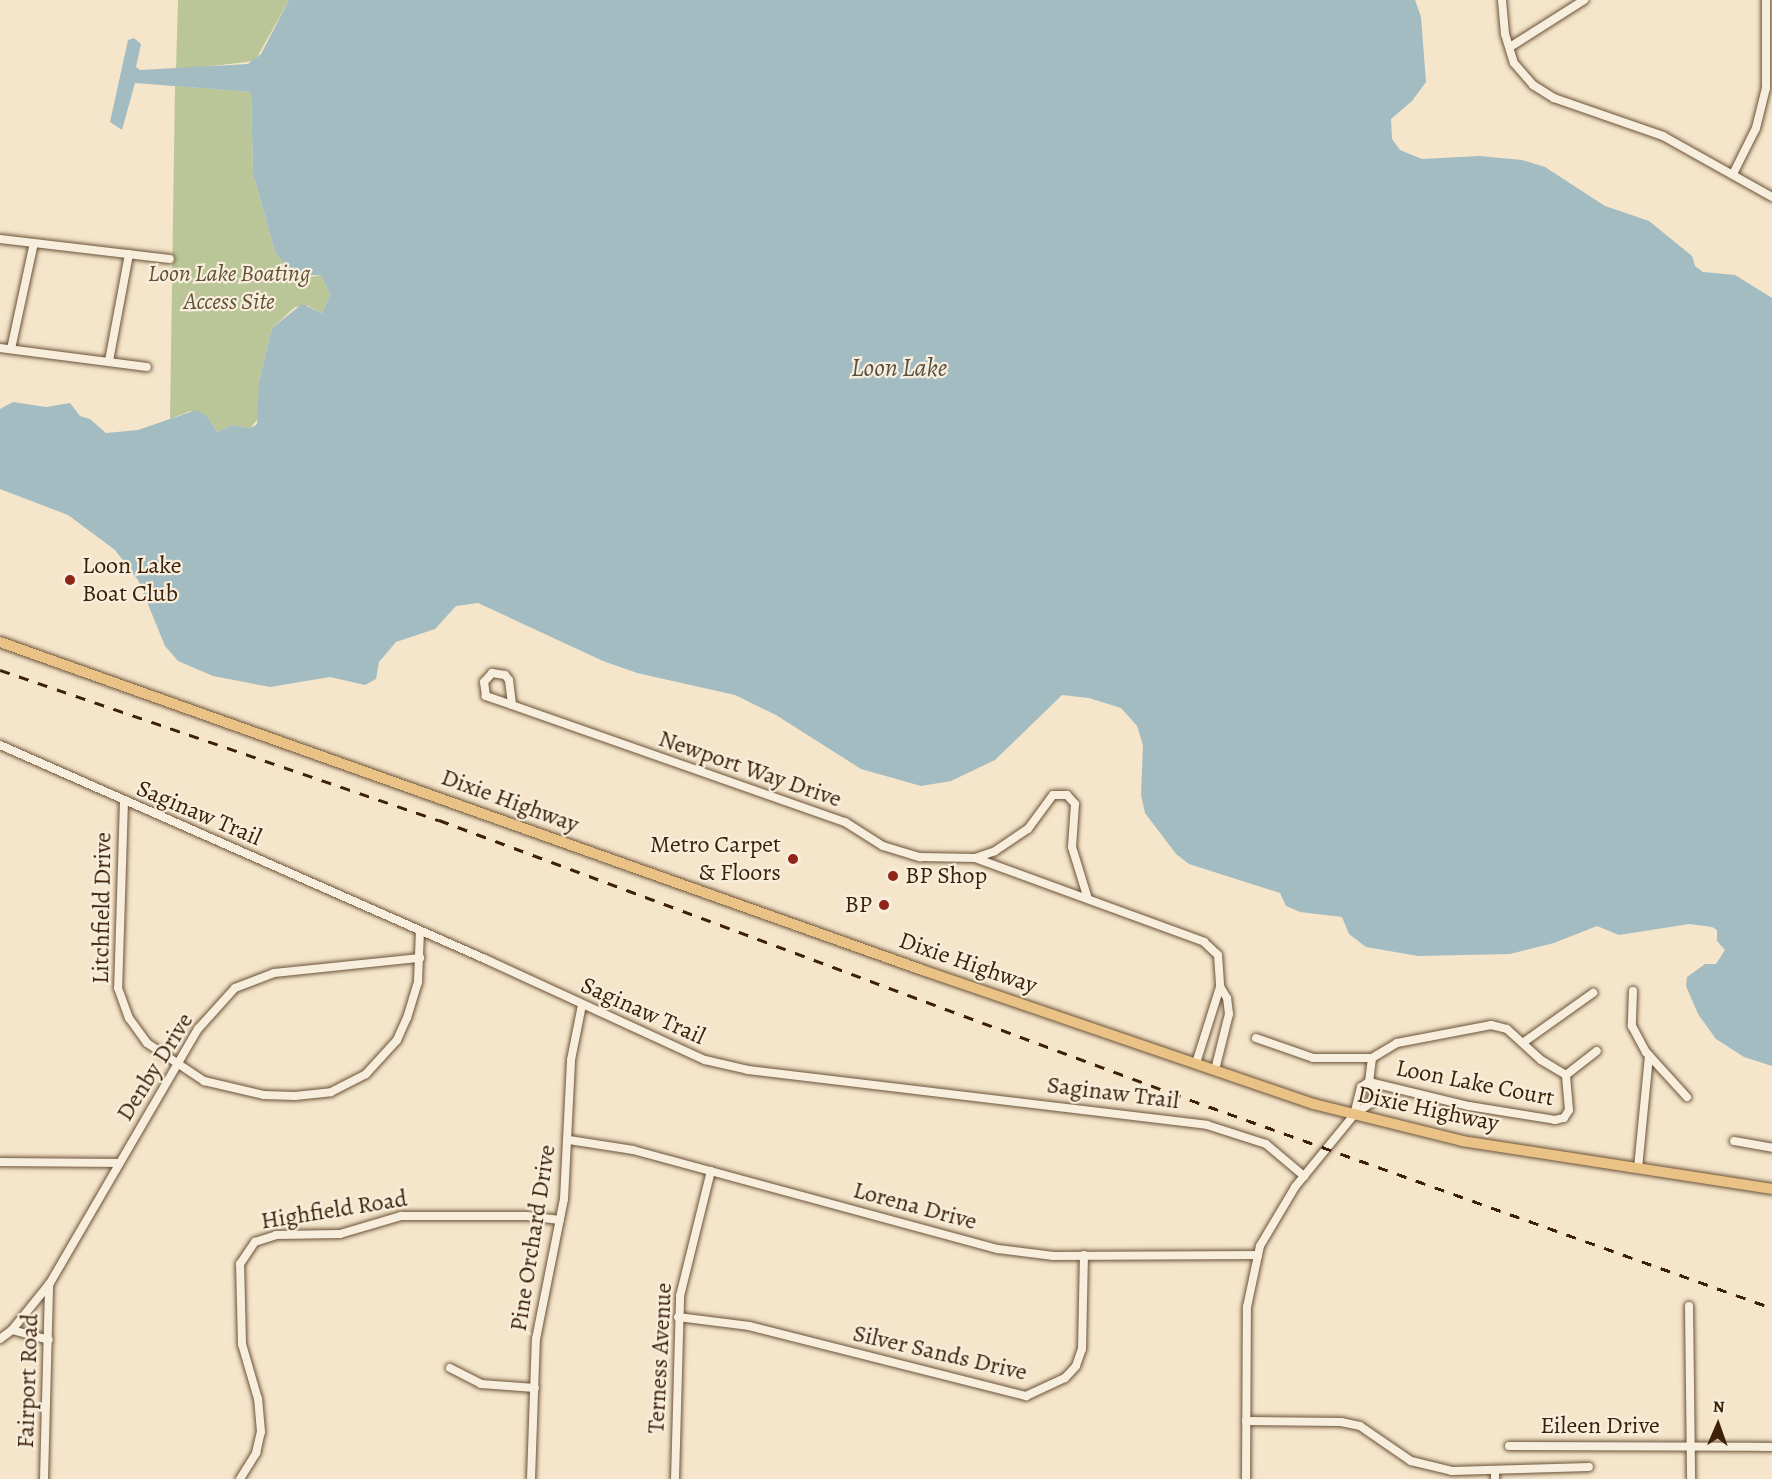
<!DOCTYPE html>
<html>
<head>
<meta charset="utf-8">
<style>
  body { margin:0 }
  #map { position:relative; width:1772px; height:1479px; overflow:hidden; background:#f5e5ca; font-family:Alegreya,serif }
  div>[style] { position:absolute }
  .green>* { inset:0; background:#bac598 }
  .water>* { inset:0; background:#a3bcc2 }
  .roads { filter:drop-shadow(0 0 2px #6a5238) drop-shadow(0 0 2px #6a5238) }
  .minor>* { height:8px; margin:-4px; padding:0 4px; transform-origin:4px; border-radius:4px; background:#f8eedd }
  .major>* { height:10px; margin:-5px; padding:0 5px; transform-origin:5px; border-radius:5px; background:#eac285 }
  .rail>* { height:3px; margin-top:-1.5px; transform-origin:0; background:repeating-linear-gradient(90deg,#3c2108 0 10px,transparent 0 20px) }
  .dots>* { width:16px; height:16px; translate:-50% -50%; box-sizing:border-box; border:3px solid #f8eedd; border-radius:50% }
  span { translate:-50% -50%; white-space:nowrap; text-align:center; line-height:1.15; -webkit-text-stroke:4.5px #f8eedd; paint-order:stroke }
  .park-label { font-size:24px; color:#625233; font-style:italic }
  .poi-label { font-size:24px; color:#3c2108 }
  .left { translate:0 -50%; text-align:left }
  .right { translate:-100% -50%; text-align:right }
  .street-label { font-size:24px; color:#3c2108 }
  .water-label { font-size:26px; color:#5b5040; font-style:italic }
  .north { position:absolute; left:1688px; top:1395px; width:60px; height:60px; -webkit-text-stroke:4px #f8eedd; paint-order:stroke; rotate:2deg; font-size:16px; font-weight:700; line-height:24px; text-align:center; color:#3c2108 }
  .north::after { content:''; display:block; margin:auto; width:21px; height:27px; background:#3c2108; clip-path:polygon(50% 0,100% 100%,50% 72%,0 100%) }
</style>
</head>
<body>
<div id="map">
  <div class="green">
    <i style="clip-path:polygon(178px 0,289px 0,255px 61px,176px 70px)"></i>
    <i style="clip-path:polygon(175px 86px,251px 92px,253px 174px,275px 252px,302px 279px,321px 275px,330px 294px,322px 313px,308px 306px,295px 307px,272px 328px,259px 381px,260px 415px,251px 428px,232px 425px,217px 432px,207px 416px,190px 411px,170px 419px)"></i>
  </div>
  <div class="water">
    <i style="clip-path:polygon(289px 0,1415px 0,1421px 17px,1426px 82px,1412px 101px,1391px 119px,1392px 139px,1400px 150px,1422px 159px,1479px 156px,1522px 160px,1545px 167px,1605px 206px,1649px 221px,1692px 256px,1695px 266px,1703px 272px,1735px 275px,1772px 298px,1772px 1066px,1744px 1057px,1716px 1039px,1698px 1014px,1686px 986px,1687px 977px,1705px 964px,1716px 964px,1725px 950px,1717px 941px,1717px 930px,1712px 927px,1689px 924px,1619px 935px,1597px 926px,1554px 943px,1510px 954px,1418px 956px,1366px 947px,1349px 934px,1342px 917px,1300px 912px,1286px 906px,1280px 893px,1189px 864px,1176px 854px,1145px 813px,1141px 795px,1143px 745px,1137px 726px,1121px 708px,1089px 698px,1062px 695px,995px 760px,951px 781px,921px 786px,861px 769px,776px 715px,735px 695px,637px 673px,603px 661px,478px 603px,456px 606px,435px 629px,396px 642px,379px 662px,376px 679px,365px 685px,330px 677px,270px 687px,213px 676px,178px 661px,165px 646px,138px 580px,115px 550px,68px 515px,0 489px,0 409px,13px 402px,46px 407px,70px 403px,80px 416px,90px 419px,106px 433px,138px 430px,196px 410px,207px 416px,217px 432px,232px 425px,251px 428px,257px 424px,259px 381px,272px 328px,302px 304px,322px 313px,330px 294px,321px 275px,296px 276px,275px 252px,253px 174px,251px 92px,135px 83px,122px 130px,110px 122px,128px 40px,134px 38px,141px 44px,136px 67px,140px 70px,248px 64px,261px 54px)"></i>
  </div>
  <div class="roads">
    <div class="minor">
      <i style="left:1502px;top:0;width:34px;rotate:85deg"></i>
      <i style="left:1505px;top:34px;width:30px;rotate:73deg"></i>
      <i style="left:1514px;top:63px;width:29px;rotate:49deg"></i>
      <i style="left:1533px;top:85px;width:25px;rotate:32deg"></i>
      <i style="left:1554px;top:98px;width:115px;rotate:19.2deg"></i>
      <i style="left:1663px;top:136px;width:125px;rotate:29.2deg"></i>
      <i style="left:1510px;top:47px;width:88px;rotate:-32.4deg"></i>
      <i style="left:1733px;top:174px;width:51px;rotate:-63.4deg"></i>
      <i style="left:1756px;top:128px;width:41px;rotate:-76deg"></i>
      <i style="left:1766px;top:88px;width:88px;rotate:-90deg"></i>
      <i style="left:0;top:239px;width:171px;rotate:6.7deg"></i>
      <i style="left:0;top:348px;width:148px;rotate:7.4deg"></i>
      <i style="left:11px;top:349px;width:108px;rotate:-77.8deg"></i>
      <i style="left:109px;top:361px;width:109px;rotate:-79.4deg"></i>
      <i style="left:512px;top:705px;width:28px;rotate:-161deg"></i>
      <i style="left:486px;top:696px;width:14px;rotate:-98deg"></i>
      <i style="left:484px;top:682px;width:12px;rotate:-48deg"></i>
      <i style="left:492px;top:673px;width:13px;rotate:9deg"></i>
      <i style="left:505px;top:675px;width:6px;rotate:51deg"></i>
      <i style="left:509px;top:680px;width:25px;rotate:83deg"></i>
      <i style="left:512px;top:705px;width:353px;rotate:19.4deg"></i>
      <i style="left:845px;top:822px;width:45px;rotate:32.3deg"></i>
      <i style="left:883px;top:846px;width:39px;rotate:17deg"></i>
      <i style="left:920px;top:857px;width:55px;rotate:1deg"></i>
      <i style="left:975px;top:858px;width:244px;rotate:20.1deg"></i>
      <i style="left:1204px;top:942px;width:19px;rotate:43deg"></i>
      <i style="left:1218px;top:955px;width:32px;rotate:86deg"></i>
      <i style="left:1220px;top:987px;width:80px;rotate:107.5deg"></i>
      <i style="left:0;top:745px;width:530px;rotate:23.81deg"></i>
      <i style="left:485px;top:959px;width:242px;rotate:24.7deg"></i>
      <i style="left:705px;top:1060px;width:44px;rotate:13.1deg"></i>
      <i style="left:748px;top:1070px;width:462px;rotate:6.8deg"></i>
      <i style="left:1207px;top:1125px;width:62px;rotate:17.9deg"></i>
      <i style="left:1266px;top:1144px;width:50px;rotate:40.1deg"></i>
      <i style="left:124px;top:801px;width:187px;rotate:91.8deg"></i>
      <i style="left:118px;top:988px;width:32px;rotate:70deg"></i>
      <i style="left:129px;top:1018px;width:31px;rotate:54deg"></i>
      <i style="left:147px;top:1043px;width:69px;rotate:33.7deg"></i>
      <i style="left:204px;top:1081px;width:62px;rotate:13.1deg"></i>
      <i style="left:264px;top:1095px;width:31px;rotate:2deg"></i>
      <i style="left:295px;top:1096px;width:36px;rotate:-6deg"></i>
      <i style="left:331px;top:1092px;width:39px;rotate:-27deg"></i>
      <i style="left:366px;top:1074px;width:46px;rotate:-47.6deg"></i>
      <i style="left:397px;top:1040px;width:24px;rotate:-66deg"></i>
      <i style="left:407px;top:1018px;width:38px;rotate:-73deg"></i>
      <i style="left:418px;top:982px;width:51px;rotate:-87.8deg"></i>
      <i style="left:975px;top:858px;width:21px;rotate:-19deg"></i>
      <i style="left:995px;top:851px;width:40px;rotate:-34deg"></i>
      <i style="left:1028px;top:829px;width:42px;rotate:-53.7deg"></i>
      <i style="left:1053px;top:795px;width:14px"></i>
      <i style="left:1067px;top:795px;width:12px;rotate:48deg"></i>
      <i style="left:1075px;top:804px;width:43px;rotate:94deg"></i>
      <i style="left:1072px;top:847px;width:54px;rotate:72.9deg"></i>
      <i style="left:1633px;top:991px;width:35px;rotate:92deg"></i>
      <i style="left:1632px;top:1026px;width:30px;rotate:62deg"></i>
      <i style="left:1646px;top:1052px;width:61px;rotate:47.7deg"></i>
      <i style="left:1256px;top:1038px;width:60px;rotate:19.3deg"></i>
      <i style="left:1313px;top:1058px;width:59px"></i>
      <i style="left:1372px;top:1058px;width:29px;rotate:-31deg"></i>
      <i style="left:1397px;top:1043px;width:96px;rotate:-10.8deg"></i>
      <i style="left:1491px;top:1025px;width:16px;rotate:14deg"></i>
      <i style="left:1507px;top:1029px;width:46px;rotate:42.4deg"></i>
      <i style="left:1541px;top:1060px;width:29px;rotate:31deg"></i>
      <i style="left:1524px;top:1042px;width:85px;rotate:-35.4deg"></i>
      <i style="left:1372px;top:1058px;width:24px;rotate:97deg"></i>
      <i style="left:1369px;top:1082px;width:103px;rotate:13.5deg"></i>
      <i style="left:1469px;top:1106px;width:87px;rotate:9.2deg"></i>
      <i style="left:1555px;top:1120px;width:9px;rotate:-13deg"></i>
      <i style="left:1564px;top:1118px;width:9px;rotate:-58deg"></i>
      <i style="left:1569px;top:1110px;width:35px;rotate:-95deg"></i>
      <i style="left:1215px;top:1070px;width:58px;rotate:-76deg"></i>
      <i style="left:1229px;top:1014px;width:16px;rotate:-97deg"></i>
      <i style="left:1227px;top:998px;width:13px;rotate:-122deg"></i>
      <i style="left:1566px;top:1075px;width:39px;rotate:-38deg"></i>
      <i style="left:569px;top:1140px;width:65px;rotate:8.9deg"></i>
      <i style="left:633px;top:1150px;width:378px;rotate:15.2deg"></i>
      <i style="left:998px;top:1249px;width:56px;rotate:7.1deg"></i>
      <i style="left:1054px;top:1256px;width:204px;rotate:-0.3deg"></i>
      <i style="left:1734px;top:1141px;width:39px;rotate:10deg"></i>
      <i style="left:0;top:1162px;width:119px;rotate:0.5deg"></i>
      <i style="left:1638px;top:1168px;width:113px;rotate:-84.4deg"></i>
      <i style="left:1689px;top:1306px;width:173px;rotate:89.3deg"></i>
      <i style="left:678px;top:1317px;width:72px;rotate:7.2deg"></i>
      <i style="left:749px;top:1326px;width:286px;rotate:14.2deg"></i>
      <i style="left:1026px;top:1396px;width:43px;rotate:-24.8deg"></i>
      <i style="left:1065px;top:1378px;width:16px;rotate:-47deg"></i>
      <i style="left:1076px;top:1366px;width:18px;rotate:-71deg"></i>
      <i style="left:1082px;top:1349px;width:94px;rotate:-88.8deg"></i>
      <i style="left:12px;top:1330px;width:38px;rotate:15deg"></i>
      <i style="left:0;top:1339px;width:15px;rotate:-37deg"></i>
      <i style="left:12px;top:1330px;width:60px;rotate:-51deg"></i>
      <i style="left:50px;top:1283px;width:294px;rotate:-59.8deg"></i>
      <i style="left:198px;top:1029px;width:55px;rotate:-47.9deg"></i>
      <i style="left:235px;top:988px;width:42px;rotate:-21deg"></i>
      <i style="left:274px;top:973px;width:147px;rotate:-5.9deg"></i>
      <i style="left:450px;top:1368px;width:35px;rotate:27deg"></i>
      <i style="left:481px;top:1384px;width:54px;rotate:4.2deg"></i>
      <i style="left:1246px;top:1421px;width:95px;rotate:0.6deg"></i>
      <i style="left:1341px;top:1422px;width:19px;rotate:12deg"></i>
      <i style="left:1360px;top:1426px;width:62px;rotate:34.5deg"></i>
      <i style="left:1411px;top:1461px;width:42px;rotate:13.7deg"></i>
      <i style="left:1452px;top:1471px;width:137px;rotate:-1.7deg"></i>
      <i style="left:1509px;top:1446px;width:263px;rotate:0.2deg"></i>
      <i style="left:1495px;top:1470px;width:9px;rotate:90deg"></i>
      <i style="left:44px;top:1479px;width:195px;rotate:-88.5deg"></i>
      <i style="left:240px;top:1479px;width:31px;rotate:-58deg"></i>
      <i style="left:256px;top:1453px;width:22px;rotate:-77deg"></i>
      <i style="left:261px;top:1432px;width:33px;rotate:-95deg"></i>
      <i style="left:258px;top:1399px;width:57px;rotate:-106.2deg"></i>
      <i style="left:242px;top:1344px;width:80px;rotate:-91.4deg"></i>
      <i style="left:240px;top:1264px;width:27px;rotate:-56deg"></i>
      <i style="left:255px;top:1242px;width:22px;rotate:-18deg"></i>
      <i style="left:276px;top:1235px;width:64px;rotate:-0.9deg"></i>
      <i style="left:340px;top:1234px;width:64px;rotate:-16.4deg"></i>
      <i style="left:401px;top:1216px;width:126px"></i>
      <i style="left:527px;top:1216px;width:33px;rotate:7deg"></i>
      <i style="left:531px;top:1479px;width:140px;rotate:-88deg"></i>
      <i style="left:536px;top:1339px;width:143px;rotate:-78.7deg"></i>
      <i style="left:564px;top:1199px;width:139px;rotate:-87.1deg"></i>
      <i style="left:571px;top:1060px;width:56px;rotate:-78.7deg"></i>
      <i style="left:675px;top:1479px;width:183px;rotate:-88.4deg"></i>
      <i style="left:680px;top:1296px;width:129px;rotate:-76.1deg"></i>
      <i style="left:1246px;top:1479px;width:172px;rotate:-89.7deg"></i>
      <i style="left:1247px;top:1307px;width:62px;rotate:-78deg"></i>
      <i style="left:1260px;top:1246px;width:69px;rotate:-59.3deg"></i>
      <i style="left:1295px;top:1187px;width:93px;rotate:-50.7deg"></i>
      <i style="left:1354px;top:1115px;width:22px;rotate:-36deg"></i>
      <i style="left:1372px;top:1102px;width:13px;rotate:-81deg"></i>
      <i style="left:1374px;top:1089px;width:9px;rotate:-126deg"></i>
      <i style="left:1369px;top:1082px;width:9px;rotate:148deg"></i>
      <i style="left:1361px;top:1087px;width:29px;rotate:104deg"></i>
    </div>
    <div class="major">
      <i style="left:0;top:642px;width:982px;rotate:19.58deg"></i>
      <i style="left:925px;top:971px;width:411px;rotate:18.9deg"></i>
      <i style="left:1314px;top:1104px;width:153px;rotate:14deg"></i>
      <i style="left:1462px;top:1141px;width:314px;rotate:8.8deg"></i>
    </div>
  </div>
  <div class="rail">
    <i style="left:0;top:670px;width:464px;rotate:18.9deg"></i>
    <i style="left:439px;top:820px;width:781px;rotate:20.45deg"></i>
    <i style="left:1171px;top:1093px;width:638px;rotate:19.68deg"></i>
  </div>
  <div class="dots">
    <i style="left:70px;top:580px;background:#8f2418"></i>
    <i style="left:793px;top:859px;background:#8f2418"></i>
    <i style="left:893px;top:876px;background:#8f2418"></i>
    <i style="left:884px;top:905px;background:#8f2418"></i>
  </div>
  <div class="park-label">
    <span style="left:229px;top:288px">Loon Lake Boating<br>Access Site</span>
  </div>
  <div class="poi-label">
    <span class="left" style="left:82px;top:580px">Loon Lake<br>Boat Club</span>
    <span class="right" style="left:781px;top:859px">Metro Carpet<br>&amp; Floors</span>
    <span class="left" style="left:905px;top:876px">BP Shop</span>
    <span class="right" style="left:872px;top:905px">BP</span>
  </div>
  <div class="street-label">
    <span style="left:750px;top:769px;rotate:19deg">Newport Way Drive</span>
    <span style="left:510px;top:801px;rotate:20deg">Dixie Highway</span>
    <span style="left:199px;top:813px;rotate:23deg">Saginaw Trail</span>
    <span style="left:102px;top:908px;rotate:-89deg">Litchfield Drive</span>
    <span style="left:968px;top:963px;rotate:19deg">Dixie Highway</span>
    <span style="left:643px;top:1011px;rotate:24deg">Saginaw Trail</span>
    <span style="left:155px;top:1067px;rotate:-58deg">Denby Drive</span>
    <span style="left:1475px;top:1083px;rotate:11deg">Loon Lake Court</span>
    <span style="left:1113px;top:1093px;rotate:7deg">Saginaw Trail</span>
    <span style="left:1428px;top:1109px;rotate:12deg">Dixie Highway</span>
    <span style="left:915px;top:1206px;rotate:15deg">Lorena Drive</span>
    <span style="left:334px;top:1210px;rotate:-9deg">Highfield Road</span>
    <span style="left:533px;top:1238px;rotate:-81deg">Pine Orchard Drive</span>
    <span style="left:940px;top:1353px;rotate:13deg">Silver Sands Drive</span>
    <span style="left:660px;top:1358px;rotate:-87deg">Terness Avenue</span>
    <span style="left:28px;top:1381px;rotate:-88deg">Fairport Road</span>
    <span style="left:1600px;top:1426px">Eileen Drive</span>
  </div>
  <div class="water-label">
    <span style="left:899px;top:368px">Loon Lake</span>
  </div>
  <div class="north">N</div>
</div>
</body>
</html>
